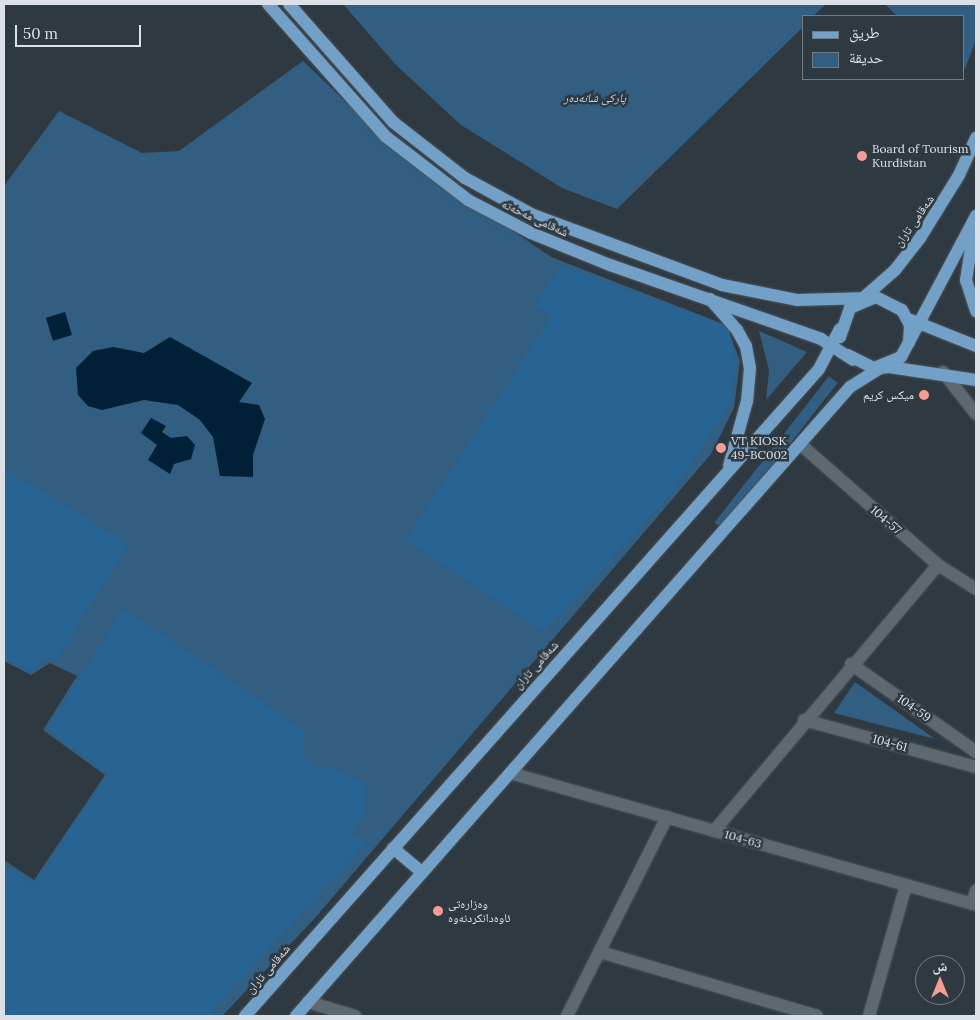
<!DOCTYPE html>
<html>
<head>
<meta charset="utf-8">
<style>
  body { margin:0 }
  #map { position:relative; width:980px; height:1020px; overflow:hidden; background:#2f3941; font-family:Lora,"Noto Naskh Arabic",serif }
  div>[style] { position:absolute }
  .green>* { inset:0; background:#325e81; transform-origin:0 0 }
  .forest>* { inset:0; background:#276493 }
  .water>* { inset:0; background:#002038; transform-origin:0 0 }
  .roads { filter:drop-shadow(0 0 1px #4e565d) drop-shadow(0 0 1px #4e565d) }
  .minor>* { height:12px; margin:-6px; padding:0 6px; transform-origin:6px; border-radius:6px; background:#5d6871 }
  .major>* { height:12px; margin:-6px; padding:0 6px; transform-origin:6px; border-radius:6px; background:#72a0c6 }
  .dots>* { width:14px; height:14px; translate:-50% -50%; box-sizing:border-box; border:2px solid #2f3941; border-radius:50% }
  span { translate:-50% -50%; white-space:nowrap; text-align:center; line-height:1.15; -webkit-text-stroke:5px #2f3941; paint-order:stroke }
  .park-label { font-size:12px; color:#b8d8f3; font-style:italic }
  .poi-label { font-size:12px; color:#dbe1e6 }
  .left { translate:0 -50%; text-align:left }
  .right { translate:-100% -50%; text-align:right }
  .street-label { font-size:12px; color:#dbe1e6 }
  .frame { position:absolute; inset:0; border:5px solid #dbe1e6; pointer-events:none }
  .legend { position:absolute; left:802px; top:15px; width:162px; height:65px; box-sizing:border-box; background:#2f3941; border:1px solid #747c83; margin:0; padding:6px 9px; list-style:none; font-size:15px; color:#dbe1e6 }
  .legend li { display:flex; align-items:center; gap:10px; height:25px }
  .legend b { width:25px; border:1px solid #747c83 }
  .north { position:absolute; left:915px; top:955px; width:50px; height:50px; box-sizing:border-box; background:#2f3941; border:1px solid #747c83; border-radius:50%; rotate:0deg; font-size:14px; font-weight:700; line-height:20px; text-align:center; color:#dbe1e6 }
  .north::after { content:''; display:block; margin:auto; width:18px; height:22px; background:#f59c93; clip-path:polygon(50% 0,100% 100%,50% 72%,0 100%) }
  .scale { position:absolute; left:15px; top:25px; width:126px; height:22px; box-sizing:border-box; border:2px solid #dbe1e6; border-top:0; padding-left:6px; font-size:15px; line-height:18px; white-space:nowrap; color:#dbe1e6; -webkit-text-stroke:4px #2f3941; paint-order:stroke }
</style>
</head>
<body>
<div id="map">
  <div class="green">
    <i style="clip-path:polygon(343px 4px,826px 4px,813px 16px,804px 16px,804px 26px,617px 209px,562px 188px,461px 125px,396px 65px)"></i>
    <i style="clip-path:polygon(885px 4px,976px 4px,976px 40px,964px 71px,964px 16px,897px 16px)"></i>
    <i style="clip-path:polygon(303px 61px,394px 148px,551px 257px,726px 325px,740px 361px,734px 408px,711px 454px,315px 918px,222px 1016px,4px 1016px,4px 860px,34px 880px,105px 775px,43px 730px,77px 676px,50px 663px,31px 675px,4px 661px,4px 186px,59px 111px,142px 153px,179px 151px)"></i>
    <i style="clip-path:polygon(759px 331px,807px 352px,766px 400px,769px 370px)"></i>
    <i style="left:829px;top:376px;width:11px;height:186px;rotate:38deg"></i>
    <i style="clip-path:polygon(855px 682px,935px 739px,834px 713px)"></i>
  </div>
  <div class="forest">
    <i style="clip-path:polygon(561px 265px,729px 328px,736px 366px,730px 403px,675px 489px,544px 632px,406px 540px,551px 316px,534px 307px)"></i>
    <i style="clip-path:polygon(4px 468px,128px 544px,56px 661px,48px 657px,30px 672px,4px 657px)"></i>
    <i style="clip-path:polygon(124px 609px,303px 730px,303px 751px,314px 768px,331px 768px,367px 783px,364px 813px,351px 834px,367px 842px,207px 1016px,4px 1016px,4px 864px,33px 885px,109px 774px,47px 729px)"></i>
  </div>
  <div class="water">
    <i style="left:65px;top:312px;width:24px;height:20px;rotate:73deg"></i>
    <i style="clip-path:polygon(170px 337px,252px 383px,239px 402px,259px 405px,265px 419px,253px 455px,253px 477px,220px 476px,213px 437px,200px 420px,178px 405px,144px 400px,102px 410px,88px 406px,78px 395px,76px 368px,93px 351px,113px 347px,144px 353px)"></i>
    <i style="clip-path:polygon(151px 418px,166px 426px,162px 432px,171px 438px,187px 436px,195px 445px,191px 459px,174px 464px,170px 474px,148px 460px,157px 445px,141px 433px)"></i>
  </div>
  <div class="roads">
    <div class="minor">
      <i style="left:943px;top:372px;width:53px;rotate:51.8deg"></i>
      <i style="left:800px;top:444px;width:184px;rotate:41.2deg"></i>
      <i style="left:938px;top:565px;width:45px;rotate:32.3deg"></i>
      <i style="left:851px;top:664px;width:153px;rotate:35.1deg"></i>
      <i style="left:804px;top:720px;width:178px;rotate:15.3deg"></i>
      <i style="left:510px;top:773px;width:484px;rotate:15.8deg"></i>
      <i style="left:714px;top:831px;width:348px;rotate:-49.9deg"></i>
      <i style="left:972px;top:904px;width:14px;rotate:-73deg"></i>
      <i style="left:600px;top:952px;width:226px;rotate:16.4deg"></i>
      <i style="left:308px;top:1002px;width:49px;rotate:16.6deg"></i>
      <i style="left:567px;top:1016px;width:223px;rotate:-63.3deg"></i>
      <i style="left:869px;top:1016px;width:136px;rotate:-74.2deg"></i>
    </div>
    <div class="major">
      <i style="left:268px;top:4px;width:176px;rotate:48.4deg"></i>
      <i style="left:385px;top:136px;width:105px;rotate:37.6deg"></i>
      <i style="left:468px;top:200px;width:71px;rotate:27.6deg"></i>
      <i style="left:531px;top:233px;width:85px;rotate:22.1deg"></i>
      <i style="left:610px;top:265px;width:224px;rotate:19.3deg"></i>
      <i style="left:821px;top:339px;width:38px;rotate:33deg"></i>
      <i style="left:289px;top:4px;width:157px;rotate:48.6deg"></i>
      <i style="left:393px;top:122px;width:91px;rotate:37.9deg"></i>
      <i style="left:465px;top:178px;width:77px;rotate:28.6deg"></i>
      <i style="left:533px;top:215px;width:202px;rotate:20.3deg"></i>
      <i style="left:722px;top:285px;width:76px;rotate:11.3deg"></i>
      <i style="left:797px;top:300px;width:73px;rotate:-1.6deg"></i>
      <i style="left:974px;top:229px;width:52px;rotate:98.9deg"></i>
      <i style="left:966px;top:280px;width:33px;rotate:72deg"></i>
      <i style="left:710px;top:299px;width:41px;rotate:48.9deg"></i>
      <i style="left:737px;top:330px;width:18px;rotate:61deg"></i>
      <i style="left:746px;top:346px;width:22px;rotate:80deg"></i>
      <i style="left:750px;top:368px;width:33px;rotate:95deg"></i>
      <i style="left:747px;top:401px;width:67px;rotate:105.5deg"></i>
      <i style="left:862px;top:299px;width:44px;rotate:-41.3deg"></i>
      <i style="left:895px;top:270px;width:41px;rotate:-52deg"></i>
      <i style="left:920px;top:238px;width:74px;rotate:-58.2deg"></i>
      <i style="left:959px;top:175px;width:41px;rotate:-65.3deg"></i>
      <i style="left:911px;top:320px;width:70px;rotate:21.8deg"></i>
      <i style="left:840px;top:337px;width:31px;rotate:-71deg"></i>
      <i style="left:850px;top:308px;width:28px;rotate:-23deg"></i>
      <i style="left:876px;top:297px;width:29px;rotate:27deg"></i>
      <i style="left:902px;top:310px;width:17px;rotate:62deg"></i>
      <i style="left:910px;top:325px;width:17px;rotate:93deg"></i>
      <i style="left:848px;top:355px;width:29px;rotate:27deg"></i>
      <i style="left:874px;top:368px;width:29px;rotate:-22deg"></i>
      <i style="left:901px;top:357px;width:160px;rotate:-62deg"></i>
      <i style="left:393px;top:848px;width:38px;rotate:40deg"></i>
      <i style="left:245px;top:1016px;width:865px;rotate:-48.42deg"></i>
      <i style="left:819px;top:369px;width:45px;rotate:-62.3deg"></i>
      <i style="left:296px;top:1016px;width:838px;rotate:-48.63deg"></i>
      <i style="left:850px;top:387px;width:36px;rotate:-32deg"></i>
      <i style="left:880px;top:368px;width:9px;rotate:-6deg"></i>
      <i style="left:889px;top:367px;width:88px;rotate:8.5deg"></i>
    </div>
  </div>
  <div class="dots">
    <i style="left:862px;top:156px;background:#f59c93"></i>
    <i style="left:924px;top:395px;background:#f59c93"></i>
    <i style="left:721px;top:448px;background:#f59c93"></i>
    <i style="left:438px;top:911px;background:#f59c93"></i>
  </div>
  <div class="park-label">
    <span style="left:595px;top:98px">پارکی شانەدەر</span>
  </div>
  <div class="poi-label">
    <span class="left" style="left:872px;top:156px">Board of Tourism<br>Kurdistan</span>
    <span class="right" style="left:914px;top:395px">ميكس كريم</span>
    <span class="left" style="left:731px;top:448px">VT KIOSK<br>49-BC002</span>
    <span class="left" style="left:448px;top:911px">وەزارەتی<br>ئاوەدانکردنەوە</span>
  </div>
  <div class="street-label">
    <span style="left:535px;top:218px;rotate:25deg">شەقامی مەحەتە</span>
    <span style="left:914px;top:221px;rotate:-55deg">شەقامی تاران</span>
    <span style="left:886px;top:520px;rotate:41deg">104-57</span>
    <span style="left:536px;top:665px;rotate:-48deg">شەقامی تاران</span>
    <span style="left:914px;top:708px;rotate:35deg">104-59</span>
    <span style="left:890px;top:743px;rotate:15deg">104-61</span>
    <span style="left:743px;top:839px;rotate:16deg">104-63</span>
    <span style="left:268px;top:969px;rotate:-49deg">شەقامی تاران</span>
  </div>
  <div class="frame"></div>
  <ul class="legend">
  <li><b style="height:6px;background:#72a0c6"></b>طريق</li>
  <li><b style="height:14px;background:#325e81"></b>حديقة</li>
  </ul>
  <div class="north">ش</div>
  <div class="scale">50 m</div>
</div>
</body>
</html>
